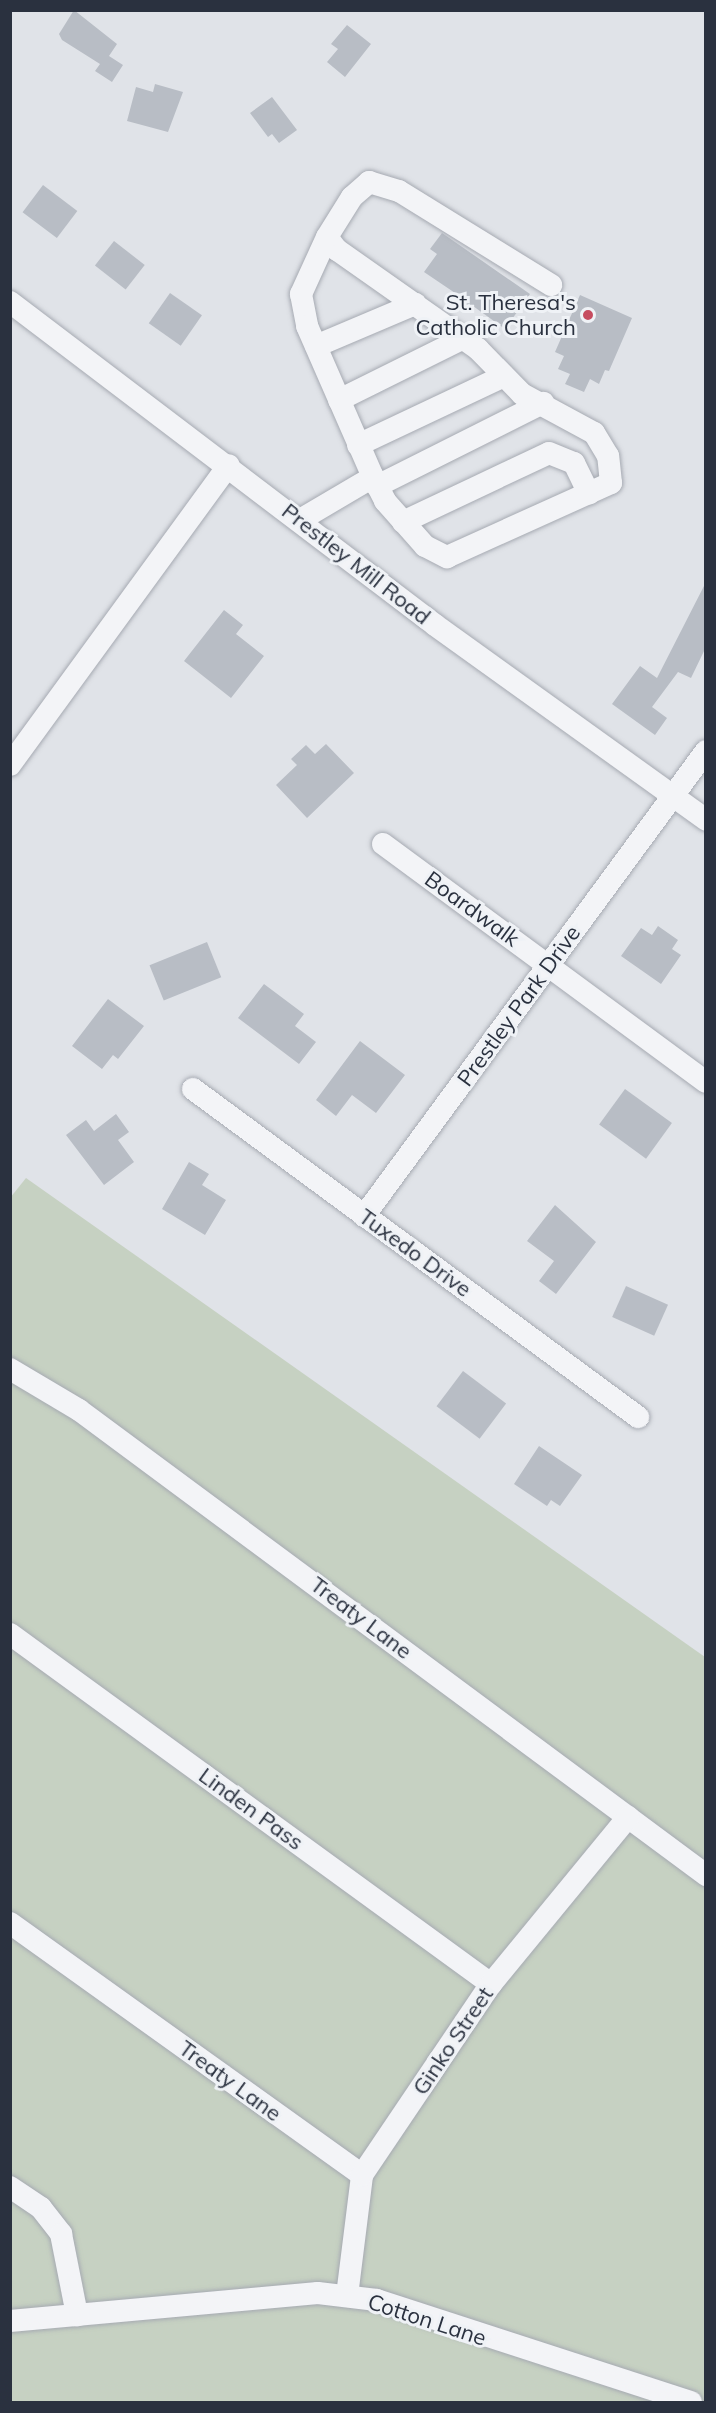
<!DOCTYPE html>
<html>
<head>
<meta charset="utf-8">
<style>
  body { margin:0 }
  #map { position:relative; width:716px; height:2413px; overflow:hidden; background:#e0e3e8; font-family:Mulish,sans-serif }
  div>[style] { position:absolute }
  .green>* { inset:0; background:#c6d1c2 }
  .building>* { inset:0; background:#b8bdc5; transform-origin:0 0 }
  .roads { filter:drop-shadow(0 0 2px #a6aab2) drop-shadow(0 0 2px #a6aab2) }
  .minor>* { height:22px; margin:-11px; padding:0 11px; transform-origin:11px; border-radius:11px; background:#f3f4f7 }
  .dots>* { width:16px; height:16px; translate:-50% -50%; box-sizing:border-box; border:3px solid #eff2f6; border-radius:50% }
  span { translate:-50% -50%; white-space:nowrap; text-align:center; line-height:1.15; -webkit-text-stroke:6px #eff2f6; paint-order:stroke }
  .poi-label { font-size:22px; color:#2a313f }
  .right { translate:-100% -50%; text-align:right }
  .street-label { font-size:22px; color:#2a313f }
  .frame { position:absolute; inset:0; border:12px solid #2a313f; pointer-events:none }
</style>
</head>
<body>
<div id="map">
  <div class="green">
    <i style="clip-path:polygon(26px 1178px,705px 1657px,705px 2402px,11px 2402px,10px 1198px)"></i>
  </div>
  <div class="building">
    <i style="clip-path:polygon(74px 10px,117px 44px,109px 56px,123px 65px,112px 82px,95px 71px,100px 64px,62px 40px,59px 34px)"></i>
    <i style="clip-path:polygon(347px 25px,371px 44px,345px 77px,327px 62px,338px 49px,331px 44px)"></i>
    <i style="clip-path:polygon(155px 84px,183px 92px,168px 132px,127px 121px,136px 87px,153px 92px)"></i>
    <i style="clip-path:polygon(272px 97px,297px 130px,279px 143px,272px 134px,268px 137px,250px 113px)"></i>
    <i style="left:43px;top:185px;width:43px;height:34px;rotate:37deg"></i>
    <i style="clip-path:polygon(442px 233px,530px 294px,505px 329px,473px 306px,468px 313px,453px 302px,458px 295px,424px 272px,437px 254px,430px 249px)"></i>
    <i style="left:114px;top:241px;width:39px;height:31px;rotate:38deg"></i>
    <i style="left:170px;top:293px;width:39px;height:37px;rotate:35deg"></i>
    <i style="clip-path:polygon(580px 295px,632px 318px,609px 371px,605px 370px,599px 384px,590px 379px,584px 392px,565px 384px,570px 374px,558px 369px,564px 356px,555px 352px)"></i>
    <i style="clip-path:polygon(705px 584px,705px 649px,691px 678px,678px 672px,652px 707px,667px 718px,655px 735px,612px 704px,640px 666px,657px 678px)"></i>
    <i style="clip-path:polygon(224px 610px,243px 625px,236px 634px,264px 656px,231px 698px,184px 661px)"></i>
    <i style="clip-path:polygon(326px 744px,354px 773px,307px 818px,276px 785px,297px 765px,291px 759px,306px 745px,315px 754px)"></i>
    <i style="clip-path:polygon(658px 926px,678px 940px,672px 949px,681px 955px,661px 984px,621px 956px,641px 928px,652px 935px)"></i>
    <i style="left:207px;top:942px;width:38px;height:62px;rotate:68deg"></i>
    <i style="clip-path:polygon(264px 984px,304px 1014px,295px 1026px,316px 1042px,299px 1064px,238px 1018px)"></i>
    <i style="clip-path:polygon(108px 999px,144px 1026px,118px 1059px,113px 1055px,102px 1069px,72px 1046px)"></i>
    <i style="clip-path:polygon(360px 1041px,405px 1075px,376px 1113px,352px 1095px,336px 1116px,316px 1100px)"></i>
    <i style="left:625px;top:1089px;width:58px;height:44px;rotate:36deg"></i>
    <i style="clip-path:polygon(116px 1114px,129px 1132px,118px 1140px,134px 1162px,104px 1185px,66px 1135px,86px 1120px,94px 1131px)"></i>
    <i style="clip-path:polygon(189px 1162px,209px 1174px,202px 1185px,226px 1200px,205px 1235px,162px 1209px)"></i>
    <i style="clip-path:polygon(555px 1205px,596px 1242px,556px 1294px,539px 1281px,554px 1261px,527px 1241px)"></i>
    <i style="left:626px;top:1286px;width:46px;height:34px;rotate:24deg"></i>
    <i style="left:463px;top:1371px;width:54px;height:44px;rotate:37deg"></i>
    <i style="clip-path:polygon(539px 1446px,582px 1475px,560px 1506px,551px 1500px,547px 1506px,514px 1484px)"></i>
  </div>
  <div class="roads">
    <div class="minor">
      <i style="left:327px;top:237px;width:63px;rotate:114.5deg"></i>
      <i style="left:301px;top:294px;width:33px;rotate:79deg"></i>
      <i style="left:307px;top:326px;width:165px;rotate:66.4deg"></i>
      <i style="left:10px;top:302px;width:534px;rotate:37.23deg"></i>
      <i style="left:435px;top:625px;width:334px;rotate:35.7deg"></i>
      <i style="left:316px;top:346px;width:108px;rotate:-23deg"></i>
      <i style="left:339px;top:400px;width:140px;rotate:-26.4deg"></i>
      <i style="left:358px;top:445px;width:161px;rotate:-25.3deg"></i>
      <i style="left:377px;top:486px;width:186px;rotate:-26.6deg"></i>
      <i style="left:300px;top:520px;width:85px;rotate:-30.5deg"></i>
      <i style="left:373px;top:477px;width:27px;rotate:63deg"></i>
      <i style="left:385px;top:501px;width:60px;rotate:48.4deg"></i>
      <i style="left:425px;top:546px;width:25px;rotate:27deg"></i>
      <i style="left:447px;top:557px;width:180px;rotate:-24.3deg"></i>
      <i style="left:611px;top:483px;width:27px;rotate:-96deg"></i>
      <i style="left:608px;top:456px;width:27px;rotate:-121deg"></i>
      <i style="left:594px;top:433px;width:82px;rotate:-151.6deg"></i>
      <i style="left:522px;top:394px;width:63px;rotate:-134.4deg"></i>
      <i style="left:478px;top:349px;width:172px;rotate:-144.9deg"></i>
      <i style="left:337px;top:250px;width:16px;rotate:-128deg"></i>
      <i style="left:327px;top:237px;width:47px;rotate:-58deg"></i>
      <i style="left:352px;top:197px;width:23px;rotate:-41deg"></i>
      <i style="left:369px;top:182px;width:31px;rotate:17deg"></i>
      <i style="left:399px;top:191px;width:179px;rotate:31.7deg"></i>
      <i style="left:403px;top:522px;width:161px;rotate:-25.3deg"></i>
      <i style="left:549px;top:453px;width:27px;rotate:22deg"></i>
      <i style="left:574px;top:463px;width:34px;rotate:64deg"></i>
      <i style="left:10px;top:765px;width:371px;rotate:-53.9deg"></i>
      <i style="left:383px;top:844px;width:401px;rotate:36.4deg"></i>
      <i style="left:193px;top:1089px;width:553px;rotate:36.39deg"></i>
      <i style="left:364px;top:1216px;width:577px;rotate:-53.67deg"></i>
      <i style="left:10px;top:1369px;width:80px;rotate:30.7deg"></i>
      <i style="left:79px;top:1410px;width:781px;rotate:36.56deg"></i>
      <i style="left:10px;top:1634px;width:595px;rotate:36.04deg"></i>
      <i style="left:10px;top:1923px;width:433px;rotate:35.6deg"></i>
      <i style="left:10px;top:2187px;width:37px;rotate:34deg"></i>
      <i style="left:41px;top:2208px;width:33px;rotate:52deg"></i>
      <i style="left:61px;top:2234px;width:83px;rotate:78.8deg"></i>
      <i style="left:347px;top:2296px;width:122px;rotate:-82.9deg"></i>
      <i style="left:362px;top:2175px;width:230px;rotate:-56deg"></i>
      <i style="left:491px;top:1984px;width:216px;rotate:-50.6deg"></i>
      <i style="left:10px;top:2321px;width:309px;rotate:-5.2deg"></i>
      <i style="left:318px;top:2293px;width:59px;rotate:6.8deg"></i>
      <i style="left:377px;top:2300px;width:330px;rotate:18deg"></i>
    </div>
  </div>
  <div class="dots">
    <i style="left:588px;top:315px;background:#c64c5f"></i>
  </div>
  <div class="poi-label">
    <span class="right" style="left:576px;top:315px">St. Theresa's<br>Catholic Church</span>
  </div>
  <div class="street-label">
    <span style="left:356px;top:564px;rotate:38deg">Prestley Mill Road</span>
    <span style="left:472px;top:909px;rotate:36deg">Boardwalk</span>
    <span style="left:519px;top:1006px;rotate:-54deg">Prestley Park Drive</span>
    <span style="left:415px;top:1253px;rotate:36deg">Tuxedo Drive</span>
    <span style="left:361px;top:1618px;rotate:37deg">Treaty Lane</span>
    <span style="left:251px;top:1809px;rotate:36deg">Linden Pass</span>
    <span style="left:453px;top:2041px;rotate:-56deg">Ginko Street</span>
    <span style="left:230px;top:2081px;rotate:36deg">Treaty Lane</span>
    <span style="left:427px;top:2320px;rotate:18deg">Cotton Lane</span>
  </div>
  <div class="frame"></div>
</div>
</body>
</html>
